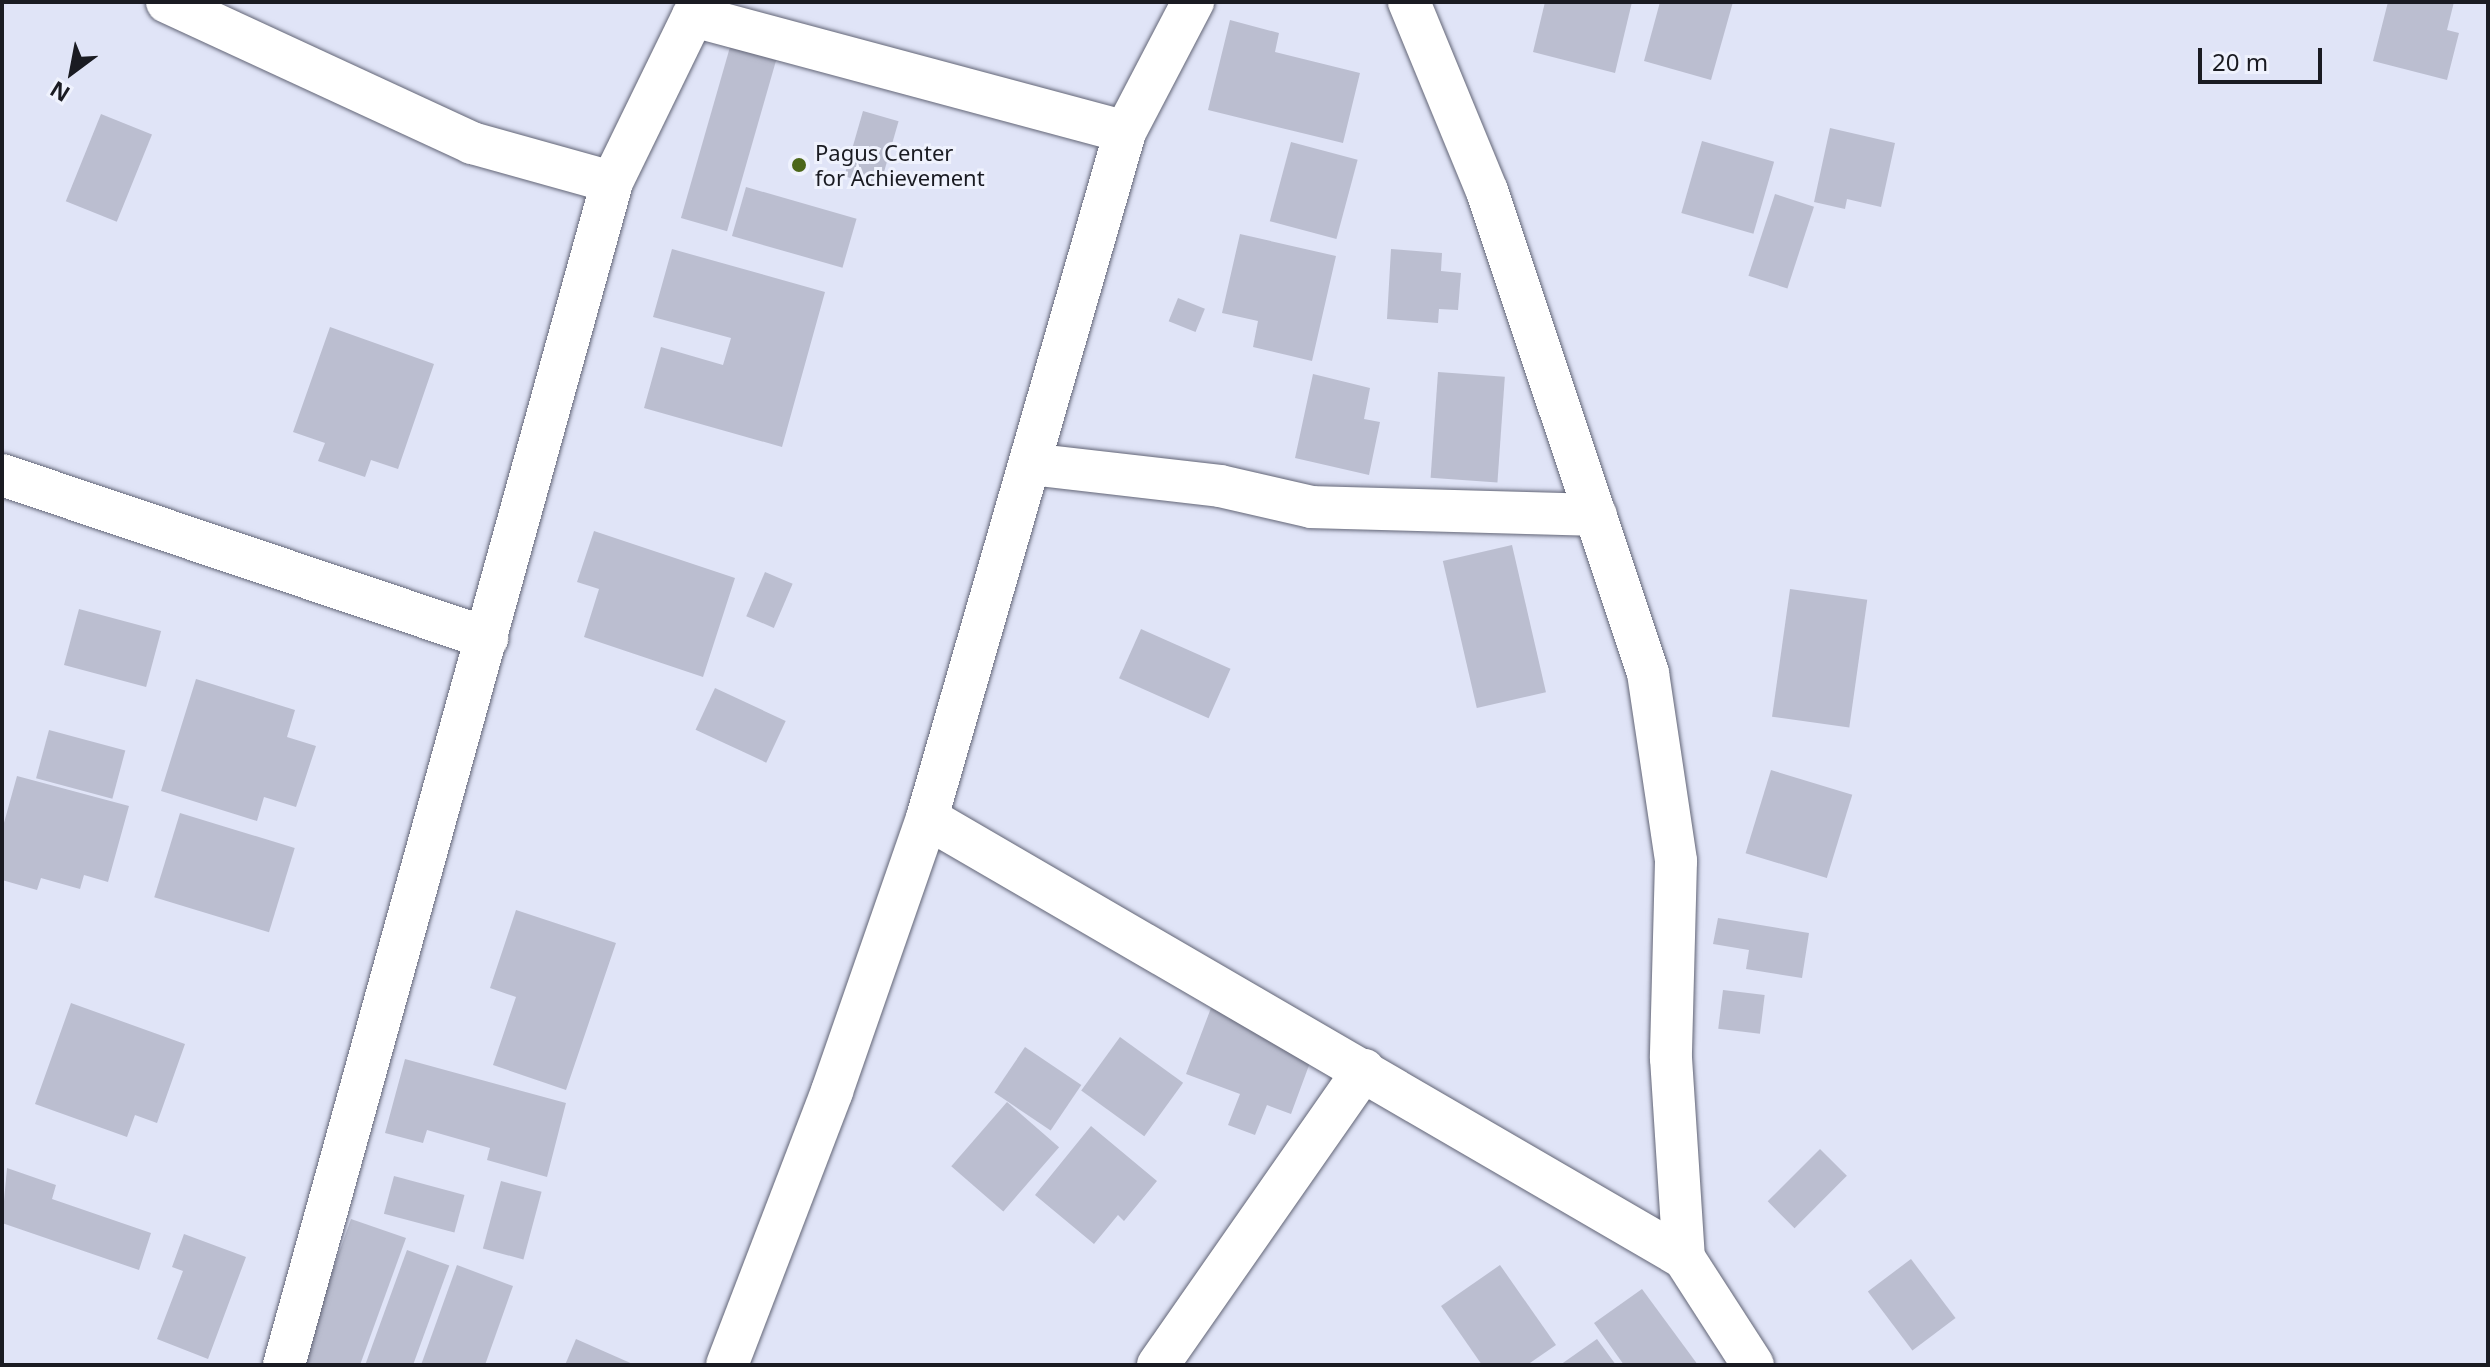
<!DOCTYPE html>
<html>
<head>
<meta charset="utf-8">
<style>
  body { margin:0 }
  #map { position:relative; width:2490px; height:1367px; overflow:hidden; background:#e0e4f7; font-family:"Noto Sans",sans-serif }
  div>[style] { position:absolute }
  .building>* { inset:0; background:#bbbed0; transform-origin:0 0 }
  .roads { filter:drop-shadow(0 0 2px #626576) drop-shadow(0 0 2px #626576) }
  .street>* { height:42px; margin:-21px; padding:0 21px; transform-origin:21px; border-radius:21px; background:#fff }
  .dots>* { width:22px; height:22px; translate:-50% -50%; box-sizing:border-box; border:4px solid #eff2fd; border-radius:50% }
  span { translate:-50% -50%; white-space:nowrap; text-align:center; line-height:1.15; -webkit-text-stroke:6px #eff2fd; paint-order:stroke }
  .poi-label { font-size:22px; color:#1a1b22 }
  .left { translate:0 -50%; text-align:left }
  .frame { position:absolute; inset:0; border:4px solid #1a1b22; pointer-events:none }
  .north { position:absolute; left:32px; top:32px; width:80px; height:80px; -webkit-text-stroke:6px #eff2fd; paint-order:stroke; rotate:212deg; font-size:22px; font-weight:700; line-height:32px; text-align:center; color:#1a1b22 }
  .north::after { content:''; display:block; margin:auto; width:28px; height:36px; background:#1a1b22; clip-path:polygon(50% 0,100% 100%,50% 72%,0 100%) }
  .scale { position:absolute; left:2198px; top:48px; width:124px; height:36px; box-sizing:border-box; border:4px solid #1a1b22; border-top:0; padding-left:10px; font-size:24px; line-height:28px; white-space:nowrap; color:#1a1b22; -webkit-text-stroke:6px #eff2fd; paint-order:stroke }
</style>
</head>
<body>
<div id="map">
  <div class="building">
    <i style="clip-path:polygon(1545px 2px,1632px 2px,1615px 73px,1533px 52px)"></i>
    <i style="clip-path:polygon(1660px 2px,1733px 2px,1711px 80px,1644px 61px)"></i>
    <i style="clip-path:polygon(2388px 2px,2454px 2px,2447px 30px,2459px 33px,2447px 80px,2373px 61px)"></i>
    <i style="clip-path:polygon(1230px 20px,1279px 33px,1275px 52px,1360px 73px,1343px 143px,1208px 110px)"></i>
    <i style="left:730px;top:47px;width:48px;height:178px;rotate:16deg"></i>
    <i style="left:863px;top:111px;width:37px;height:68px;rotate:16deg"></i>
    <i style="left:101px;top:114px;width:55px;height:94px;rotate:22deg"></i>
    <i style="clip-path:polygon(1830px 128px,1895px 143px,1881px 207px,1847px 199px,1845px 209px,1814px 202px)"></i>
    <i style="left:1702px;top:141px;width:75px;height:75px;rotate:16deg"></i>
    <i style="left:1291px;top:142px;width:69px;height:82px;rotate:15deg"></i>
    <i style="left:746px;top:187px;width:115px;height:51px;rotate:16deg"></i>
    <i style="left:1775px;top:194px;width:41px;height:86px;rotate:18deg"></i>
    <i style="clip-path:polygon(1240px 234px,1336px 256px,1312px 361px,1253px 347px,1258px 321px,1222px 313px)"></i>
    <i style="clip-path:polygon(672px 249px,825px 292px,782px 447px,644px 408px,661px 347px,723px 365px,731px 338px,653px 317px)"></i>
    <i style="clip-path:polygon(1391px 249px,1442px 253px,1441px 271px,1461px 273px,1458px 310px,1439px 309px,1438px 323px,1387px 319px)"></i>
    <i style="left:1178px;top:298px;width:29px;height:25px;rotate:22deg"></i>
    <i style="clip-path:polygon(330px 327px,434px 364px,398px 469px,371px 460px,365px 477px,318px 461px,325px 443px,293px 432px)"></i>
    <i style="left:1438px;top:372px;width:67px;height:106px;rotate:4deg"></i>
    <i style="clip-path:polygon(1313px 374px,1370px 388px,1364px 419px,1380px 422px,1369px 475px,1295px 458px)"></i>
    <i style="clip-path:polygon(594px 531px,735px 578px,703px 677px,584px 637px,599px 589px,577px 582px)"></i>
    <i style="left:1512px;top:545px;width:151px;height:71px;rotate:77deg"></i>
    <i style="left:765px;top:572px;width:30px;height:48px;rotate:23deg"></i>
    <i style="left:1790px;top:589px;width:78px;height:129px;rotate:8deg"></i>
    <i style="left:79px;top:609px;width:85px;height:58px;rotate:15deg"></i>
    <i style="left:1141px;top:629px;width:98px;height:54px;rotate:24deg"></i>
    <i style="clip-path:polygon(196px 679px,295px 710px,287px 737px,316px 746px,296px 807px,264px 797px,257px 821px,161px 791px)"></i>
    <i style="left:715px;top:688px;width:78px;height:46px;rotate:25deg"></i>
    <i style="left:49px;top:730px;width:79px;height:50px;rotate:15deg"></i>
    <i style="left:1771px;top:770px;width:85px;height:87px;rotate:17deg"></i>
    <i style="clip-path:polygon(17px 776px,129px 806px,108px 882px,84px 875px,80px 889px,41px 878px,37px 890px,2px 880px,2px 830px)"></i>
    <i style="left:180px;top:813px;width:120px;height:88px;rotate:17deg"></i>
    <i style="clip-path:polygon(516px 910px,616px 943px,566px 1090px,493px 1065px,516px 997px,490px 988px)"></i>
    <i style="clip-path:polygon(1718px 918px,1809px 933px,1802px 978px,1746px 969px,1749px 950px,1713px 944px)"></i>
    <i style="left:1723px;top:990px;width:42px;height:39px;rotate:7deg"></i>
    <i style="clip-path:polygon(71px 1003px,185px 1044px,157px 1123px,135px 1115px,127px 1137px,35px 1104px)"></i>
    <i style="clip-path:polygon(1211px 1008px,1315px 1049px,1291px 1114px,1267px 1105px,1255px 1135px,1228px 1125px,1240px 1094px,1186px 1074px)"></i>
    <i style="left:1120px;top:1037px;width:78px;height:66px;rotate:36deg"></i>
    <i style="left:1025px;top:1047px;width:68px;height:55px;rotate:34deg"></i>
    <i style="clip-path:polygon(405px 1059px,566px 1103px,547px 1177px,487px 1160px,490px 1148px,427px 1130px,423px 1143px,385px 1133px)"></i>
    <i style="left:1007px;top:1102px;width:69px;height:85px;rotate:41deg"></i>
    <i style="clip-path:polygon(1091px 1126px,1157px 1181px,1124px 1221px,1118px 1215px,1094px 1244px,1035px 1195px)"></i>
    <i style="left:1820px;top:1149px;width:38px;height:74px;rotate:45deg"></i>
    <i style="clip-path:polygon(7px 1168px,56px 1185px,52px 1199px,151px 1233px,139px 1270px,2px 1223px)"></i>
    <i style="left:394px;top:1176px;width:73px;height:39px;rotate:15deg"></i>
    <i style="left:501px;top:1181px;width:42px;height:70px;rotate:15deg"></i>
    <i style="clip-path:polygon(351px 1219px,406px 1238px,360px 1365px,299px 1365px)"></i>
    <i style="clip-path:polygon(184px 1234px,246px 1257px,208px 1359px,157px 1339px,183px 1271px,172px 1267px)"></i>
    <i style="left:407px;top:1250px;width:45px;height:122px;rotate:20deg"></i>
    <i style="left:1911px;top:1259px;width:74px;height:54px;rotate:53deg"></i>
    <i style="clip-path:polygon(457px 1265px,513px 1286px,485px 1365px,421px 1365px)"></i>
    <i style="clip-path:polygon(1500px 1265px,1556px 1345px,1527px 1365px,1482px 1365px,1441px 1306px)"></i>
    <i style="clip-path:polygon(1642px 1289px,1698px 1365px,1624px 1365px,1594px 1323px)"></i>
    <i style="clip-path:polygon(576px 1339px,635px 1365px,565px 1365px)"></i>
    <i style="clip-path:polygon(1597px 1339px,1616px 1365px,1560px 1365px)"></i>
  </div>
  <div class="roads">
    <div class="street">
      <i style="left:167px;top:2px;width:336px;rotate:24.8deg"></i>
      <i style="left:472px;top:143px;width:145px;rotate:15.6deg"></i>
      <i style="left:612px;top:182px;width:185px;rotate:-64deg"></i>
      <i style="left:693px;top:16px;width:447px;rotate:15deg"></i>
      <i style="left:1409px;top:2px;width:204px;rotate:67.6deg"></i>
      <i style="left:1487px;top:191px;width:508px;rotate:71.53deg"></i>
      <i style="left:1648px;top:673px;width:190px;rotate:81.5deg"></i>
      <i style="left:1676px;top:861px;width:197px;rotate:91.5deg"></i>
      <i style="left:1671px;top:1058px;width:200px;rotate:86.3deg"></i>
      <i style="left:1684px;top:1258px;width:127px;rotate:57.2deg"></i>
      <i style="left:1030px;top:464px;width:191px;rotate:6.6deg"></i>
      <i style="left:1220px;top:486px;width:94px;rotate:12.9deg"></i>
      <i style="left:1312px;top:507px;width:284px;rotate:1.6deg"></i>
      <i style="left:2px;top:475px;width:512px;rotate:18.58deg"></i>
      <i style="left:927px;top:818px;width:876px;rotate:30.17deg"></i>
      <i style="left:284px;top:1365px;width:1228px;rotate:-74.5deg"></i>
      <i style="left:727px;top:1365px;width:293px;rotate:-69deg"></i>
      <i style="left:832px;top:1091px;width:289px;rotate:-70.8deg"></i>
      <i style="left:927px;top:818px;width:714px;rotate:-73.9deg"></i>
      <i style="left:1125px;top:132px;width:147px;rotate:-62.4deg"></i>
      <i style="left:1158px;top:1365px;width:360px;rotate:-55.1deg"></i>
    </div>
  </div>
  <div class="dots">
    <i style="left:799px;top:165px;background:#4c6719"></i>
  </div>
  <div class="poi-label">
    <span class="left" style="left:815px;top:165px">Pagus Center<br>for Achievement</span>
  </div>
  <div class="frame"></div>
  <div class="north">N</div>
  <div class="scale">20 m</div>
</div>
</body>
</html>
